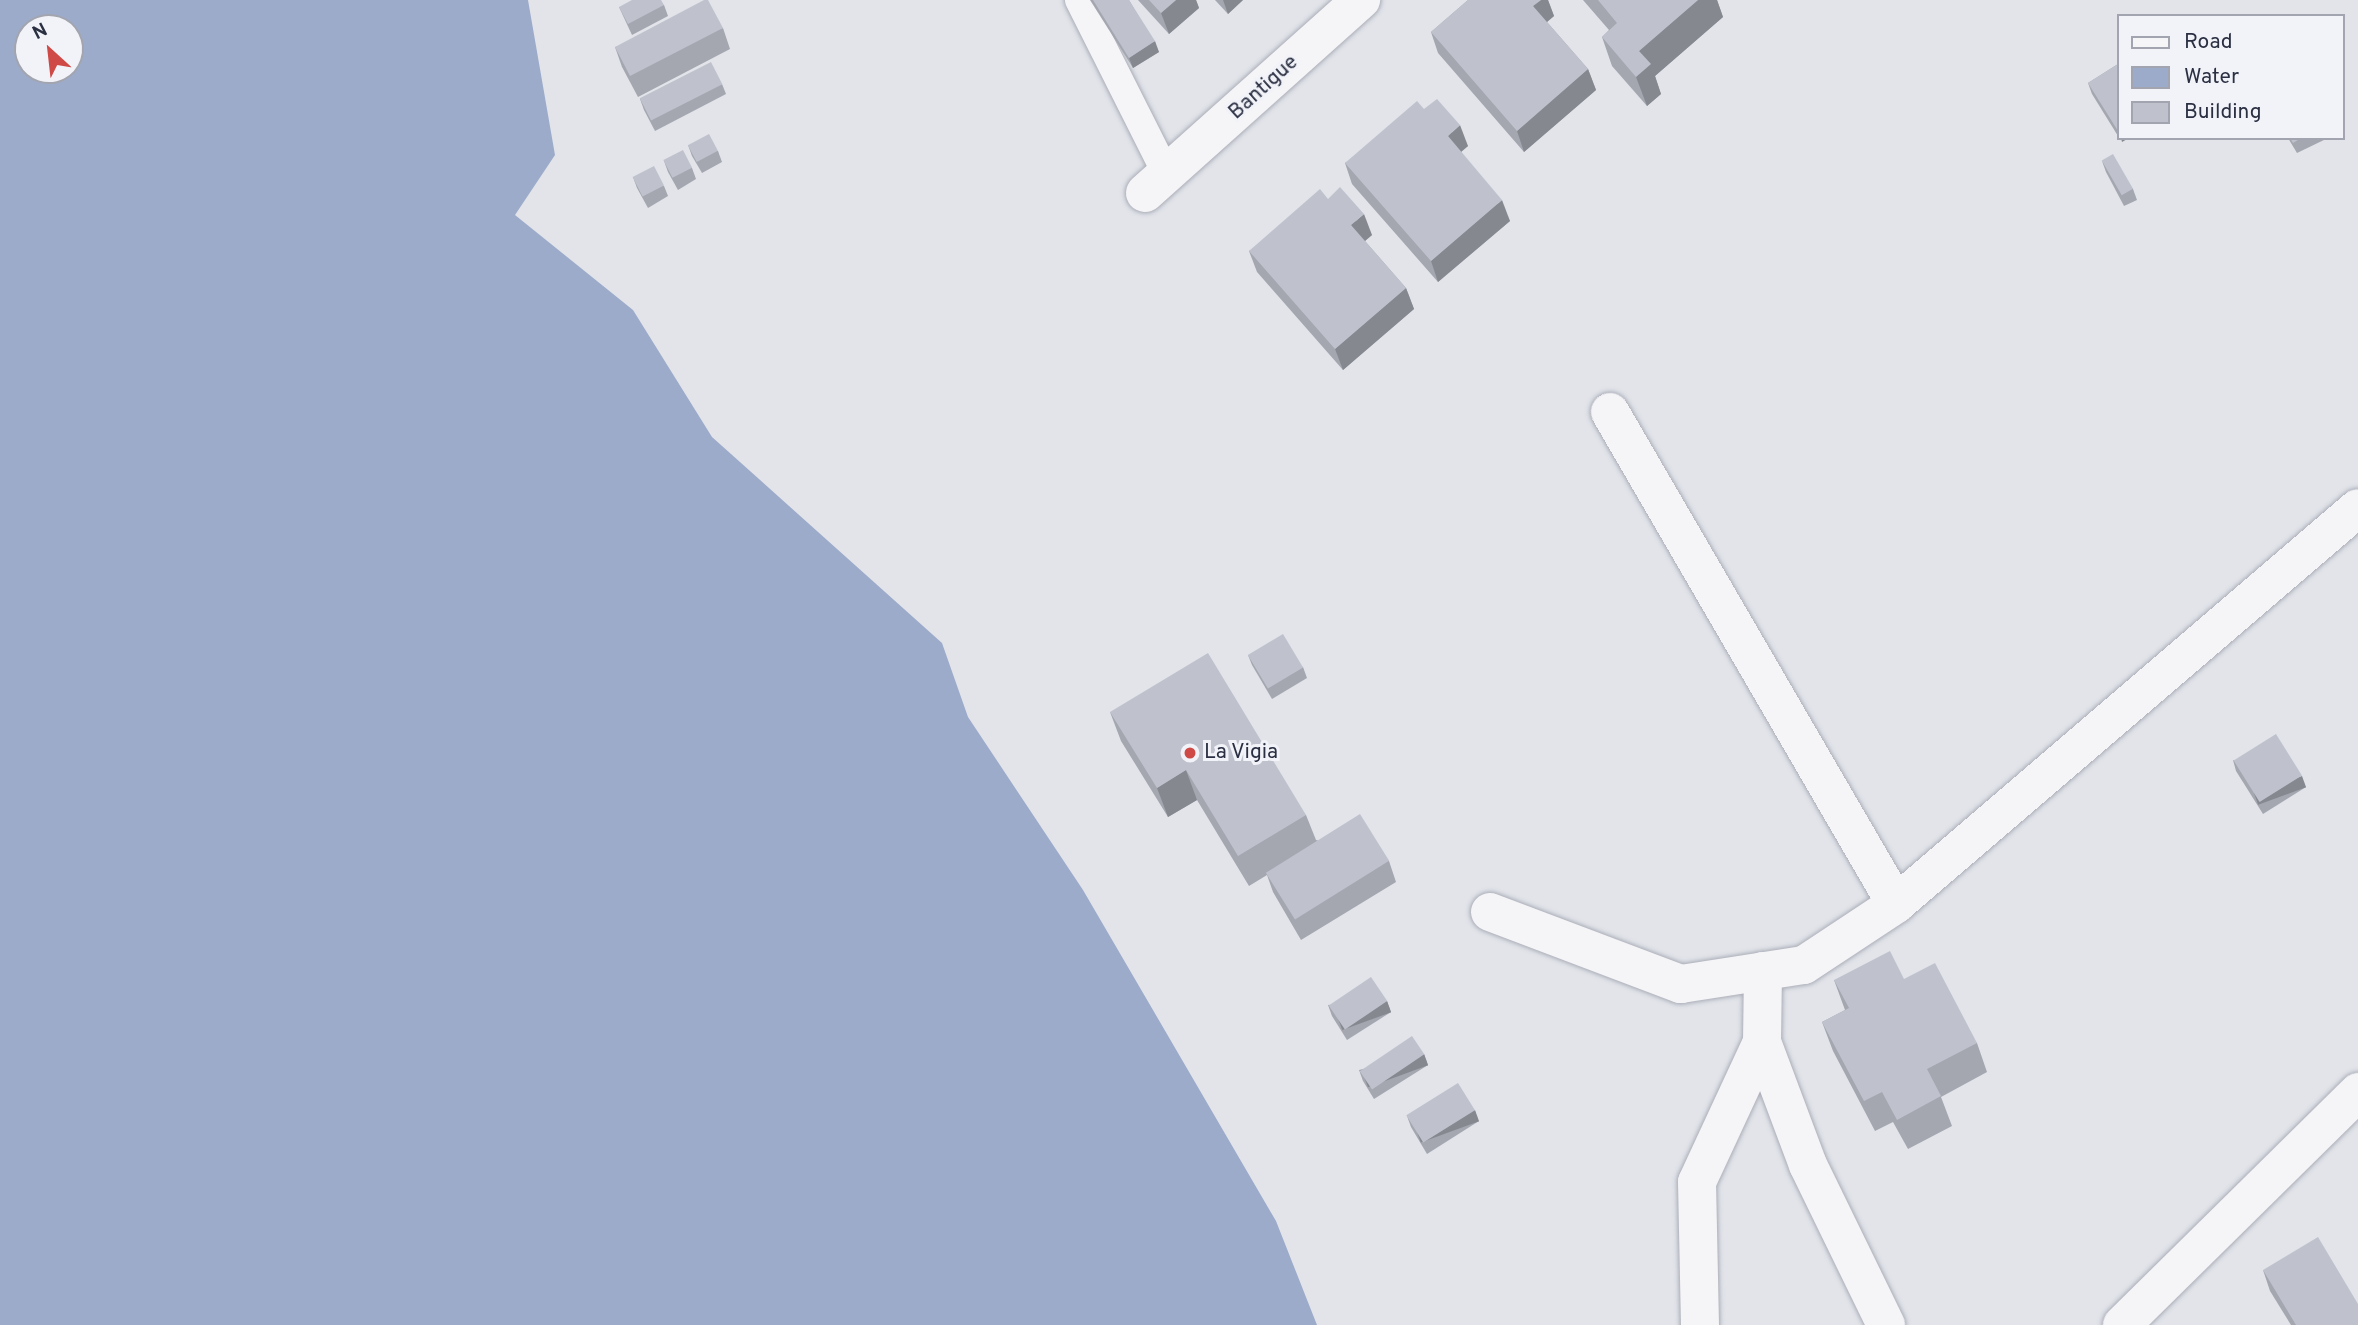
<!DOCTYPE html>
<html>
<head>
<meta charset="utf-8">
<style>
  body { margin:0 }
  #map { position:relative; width:2358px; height:1325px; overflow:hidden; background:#e2e4ea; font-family:Overpass,sans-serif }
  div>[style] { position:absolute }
  .water>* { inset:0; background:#9dabca }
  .roads { filter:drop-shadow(0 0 2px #abaeb8) drop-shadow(0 0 2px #abaeb8) }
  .service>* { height:28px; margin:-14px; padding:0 14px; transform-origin:14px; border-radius:14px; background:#f5f5f8 }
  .minor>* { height:38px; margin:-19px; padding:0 19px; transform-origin:19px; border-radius:19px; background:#f5f5f8 }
  .wall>* { inset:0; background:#a4a7b0 }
  .shaded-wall>* { inset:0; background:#868890; transform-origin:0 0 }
  .building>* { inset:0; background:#bfc2cd; transform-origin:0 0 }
  .dots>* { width:19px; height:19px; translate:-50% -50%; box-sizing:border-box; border:4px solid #f2f3f8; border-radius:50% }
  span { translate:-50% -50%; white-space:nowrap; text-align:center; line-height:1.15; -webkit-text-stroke:6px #f2f3f8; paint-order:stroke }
  .street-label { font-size:21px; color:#2a2f42 }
  .poi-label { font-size:21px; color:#2a2f42 }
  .left { translate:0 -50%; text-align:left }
  .legend { position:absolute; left:2117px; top:14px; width:228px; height:126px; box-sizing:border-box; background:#f2f3f8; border:2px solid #a2a5af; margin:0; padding:9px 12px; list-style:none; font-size:21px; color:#2a2f42 }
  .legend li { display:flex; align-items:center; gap:14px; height:35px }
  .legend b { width:35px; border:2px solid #a2a5af }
  .north { position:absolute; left:14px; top:14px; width:70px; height:70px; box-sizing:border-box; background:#f2f3f8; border:2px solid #a2a5af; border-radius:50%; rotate:333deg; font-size:19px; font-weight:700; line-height:28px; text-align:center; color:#2a2f42 }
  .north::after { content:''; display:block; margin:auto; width:24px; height:32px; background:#cf4a47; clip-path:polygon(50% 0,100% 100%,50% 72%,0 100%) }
</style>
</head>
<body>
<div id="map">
  <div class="water">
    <i style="clip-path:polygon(evenodd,0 0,528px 0,555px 155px,515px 215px,633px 310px,712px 437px,942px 643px,968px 717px,1083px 890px,1276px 1221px,1317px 1325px,0 1325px,0 0,28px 28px,70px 28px,70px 70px,28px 70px,28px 28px)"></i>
  </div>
  <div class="roads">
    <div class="service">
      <i style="left:1079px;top:0;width:198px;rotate:63.3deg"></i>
    </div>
    <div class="minor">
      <i style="left:1145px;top:193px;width:290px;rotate:-41.8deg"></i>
      <i style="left:1610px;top:412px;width:569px;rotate:59.83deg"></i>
      <i style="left:1490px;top:912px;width:204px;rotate:20.7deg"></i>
      <i style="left:1681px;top:984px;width:124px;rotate:-8.8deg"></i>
      <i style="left:1804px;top:965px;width:110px;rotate:-33.5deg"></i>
      <i style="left:1896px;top:904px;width:608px;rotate:-40.6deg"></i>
      <i style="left:1763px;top:971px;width:71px;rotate:90.8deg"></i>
      <i style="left:1762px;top:1042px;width:131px;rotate:69.5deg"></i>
      <i style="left:1808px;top:1165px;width:178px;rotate:64deg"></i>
      <i style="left:1700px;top:1325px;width:143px;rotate:-91.2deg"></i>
      <i style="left:1697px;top:1182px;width:154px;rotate:-65.1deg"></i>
      <i style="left:2122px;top:1325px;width:332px;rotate:-44.6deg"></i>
    </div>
  </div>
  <div class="wall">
    <i style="clip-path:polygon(1090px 0,1129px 0,1159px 52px,1133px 68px)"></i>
    <i style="clip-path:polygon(1138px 0,1196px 0,1199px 8px,1169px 34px)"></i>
    <i style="clip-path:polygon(1215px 0,1243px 0,1228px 14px)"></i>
    <i style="clip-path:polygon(1468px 0,1548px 0,1554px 16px,1547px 22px,1588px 69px,1596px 90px,1524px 152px,1438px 53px,1431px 32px)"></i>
    <i style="clip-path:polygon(1583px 0,1717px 0,1723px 17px,1655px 76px,1661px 94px,1647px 106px,1612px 66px,1602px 37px,1609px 30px)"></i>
    <i style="clip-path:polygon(664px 5px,668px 16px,632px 35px,619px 7px)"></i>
    <i style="clip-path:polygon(723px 28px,730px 49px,638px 97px,622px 67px,615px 47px)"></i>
    <i style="clip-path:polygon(2118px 64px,2118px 136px,2092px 94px,2088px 83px)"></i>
    <i style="clip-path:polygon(722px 84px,726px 94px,655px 131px,644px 110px,640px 99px)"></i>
    <i style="clip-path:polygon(1424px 109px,1468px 146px,1461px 152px,1510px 221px,1438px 282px,1352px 184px,1345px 163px)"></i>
    <i style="clip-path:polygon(2288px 138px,2326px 138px,2326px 139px,2297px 153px)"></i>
    <i style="clip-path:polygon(688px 145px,718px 151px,722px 162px,702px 173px,692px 156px)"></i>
    <i style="clip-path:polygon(664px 161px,692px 168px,696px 179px,678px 190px,668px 172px)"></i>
    <i style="clip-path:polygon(2102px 161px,2133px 189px,2137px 200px,2124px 206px,2106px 172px)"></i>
    <i style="clip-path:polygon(633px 177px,664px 186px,668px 196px,648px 208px,637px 188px)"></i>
    <i style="clip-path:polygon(1328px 199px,1372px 235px,1365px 241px,1406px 288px,1414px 309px,1343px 370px,1257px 272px,1249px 251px)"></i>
    <i style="clip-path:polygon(1248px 655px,1303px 667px,1307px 678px,1272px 699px,1252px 665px)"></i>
    <i style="clip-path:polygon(1110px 712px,1306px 815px,1316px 840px,1389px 861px,1396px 882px,1301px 940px,1273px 892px,1267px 875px,1249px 886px,1197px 800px,1168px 817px,1121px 741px)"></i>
    <i style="clip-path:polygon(2233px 760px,2306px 787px,2263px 814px,2236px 771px)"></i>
    <i style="clip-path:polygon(1904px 979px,1977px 1043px,1987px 1072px,1941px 1097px,1952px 1126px,1908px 1149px,1893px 1122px,1875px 1131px,1833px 1051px,1822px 1022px,1845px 1010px,1834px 980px)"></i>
    <i style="clip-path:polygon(1387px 1001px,1391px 1012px,1347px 1040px,1332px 1016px,1328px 1005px)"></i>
    <i style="clip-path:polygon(1424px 1054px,1428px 1065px,1374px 1099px,1363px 1081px,1359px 1070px)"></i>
    <i style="clip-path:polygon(1407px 1116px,1479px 1121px,1427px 1154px,1411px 1127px)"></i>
    <i style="clip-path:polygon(2263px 1270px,2358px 1325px,2291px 1325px,2270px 1291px)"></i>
  </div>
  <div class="shaded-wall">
    <i style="clip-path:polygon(1176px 0,1196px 0,1199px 8px,1169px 34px,1161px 13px)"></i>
    <i style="clip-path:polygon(1223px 0,1243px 0,1228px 14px)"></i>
    <i style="clip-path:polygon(1541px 0,1548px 0,1554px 16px,1541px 27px,1533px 6px)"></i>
    <i style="clip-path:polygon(1698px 0,1717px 0,1723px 17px,1655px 76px,1661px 94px,1647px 106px,1636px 77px,1639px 51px)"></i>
    <i style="clip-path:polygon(1155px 41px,1159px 52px,1133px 68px,1129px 58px)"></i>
    <i style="clip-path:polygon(1588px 69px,1596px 90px,1524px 152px,1517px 131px)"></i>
    <i style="clip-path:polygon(1460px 125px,1468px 146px,1455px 157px,1448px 136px)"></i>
    <i style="clip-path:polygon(2121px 138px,2129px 138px,2122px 142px)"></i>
    <i style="clip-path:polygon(1502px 200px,1510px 221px,1438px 282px,1431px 261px)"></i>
    <i style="clip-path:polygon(1364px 214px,1372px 235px,1359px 246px,1351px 225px)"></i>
    <i style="clip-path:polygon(1406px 288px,1414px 309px,1343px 370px,1335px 349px)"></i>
    <i style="clip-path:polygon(1186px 770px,1197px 800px,1168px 817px,1157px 788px)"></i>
    <i style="left:2302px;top:776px;width:12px;height:51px;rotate:70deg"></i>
    <i style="left:1387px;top:1001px;width:12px;height:52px;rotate:70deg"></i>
    <i style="left:1424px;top:1054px;width:12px;height:64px;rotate:70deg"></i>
    <i style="left:1475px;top:1110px;width:12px;height:62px;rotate:70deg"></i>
  </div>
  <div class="building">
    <i style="clip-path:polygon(632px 0,661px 0,664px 5px,628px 24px,619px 7px)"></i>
    <i style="clip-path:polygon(704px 0,708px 0,723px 28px,630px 76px,615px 47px)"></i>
    <i style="clip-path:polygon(1093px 0,1129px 0,1155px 41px,1129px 58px)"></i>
    <i style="clip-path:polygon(1149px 0,1176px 0,1161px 13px)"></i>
    <i style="clip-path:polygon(1468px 0,1541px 0,1533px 6px,1588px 69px,1517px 131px,1431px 32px)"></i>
    <i style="clip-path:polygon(1598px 0,1698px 0,1639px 51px,1651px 64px,1636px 77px,1602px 37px,1617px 23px)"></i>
    <i style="left:711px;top:62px;width:25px;height:80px;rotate:63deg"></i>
    <i style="clip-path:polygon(2118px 64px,2118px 131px,2088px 83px)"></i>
    <i style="clip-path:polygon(1437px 99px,1460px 125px,1448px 136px,1502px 200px,1431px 261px,1345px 163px,1417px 101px,1424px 109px)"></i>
    <i style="left:709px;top:134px;width:19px;height:24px;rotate:62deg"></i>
    <i style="clip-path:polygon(2290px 138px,2301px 138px,2293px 143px)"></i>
    <i style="left:683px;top:150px;width:20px;height:22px;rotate:63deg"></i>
    <i style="left:2113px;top:154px;width:40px;height:13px;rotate:60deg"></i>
    <i style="left:654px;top:166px;width:22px;height:24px;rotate:63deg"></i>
    <i style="clip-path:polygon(1340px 187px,1364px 214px,1351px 225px,1406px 288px,1335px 349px,1249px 251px,1320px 189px,1328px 199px)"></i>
    <i style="left:1283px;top:634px;width:39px;height:41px;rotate:59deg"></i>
    <i style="clip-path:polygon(1208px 653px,1306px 815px,1238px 856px,1186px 770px,1157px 788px,1110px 712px)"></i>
    <i style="left:2276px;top:734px;width:49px;height:50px;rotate:58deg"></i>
    <i style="left:1360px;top:814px;width:55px;height:111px;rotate:58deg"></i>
    <i style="clip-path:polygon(1890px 951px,1904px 979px,1935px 963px,1977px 1043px,1927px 1069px,1941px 1096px,1897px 1120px,1882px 1092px,1864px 1101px,1822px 1022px,1849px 1008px,1834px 980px)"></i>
    <i style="left:1371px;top:977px;width:29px;height:51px;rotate:56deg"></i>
    <i style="left:1412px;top:1036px;width:22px;height:63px;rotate:56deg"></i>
    <i style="left:1458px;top:1083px;width:32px;height:61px;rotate:58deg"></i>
    <i style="clip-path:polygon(2318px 1237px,2358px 1304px,2358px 1325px,2296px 1325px,2263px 1270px)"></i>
  </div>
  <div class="dots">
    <i style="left:1190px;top:753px;background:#cf4a47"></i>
  </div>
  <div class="street-label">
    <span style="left:1264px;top:88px;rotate:-42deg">Bantigue</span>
  </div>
  <div class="poi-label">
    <span class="left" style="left:1204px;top:753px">La Vigia</span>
  </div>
  <ul class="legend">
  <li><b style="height:9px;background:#f5f5f8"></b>Road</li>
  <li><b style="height:19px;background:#9dabca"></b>Water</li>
  <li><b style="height:19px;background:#bfc2cd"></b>Building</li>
  </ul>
  <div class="north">N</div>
</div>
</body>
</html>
